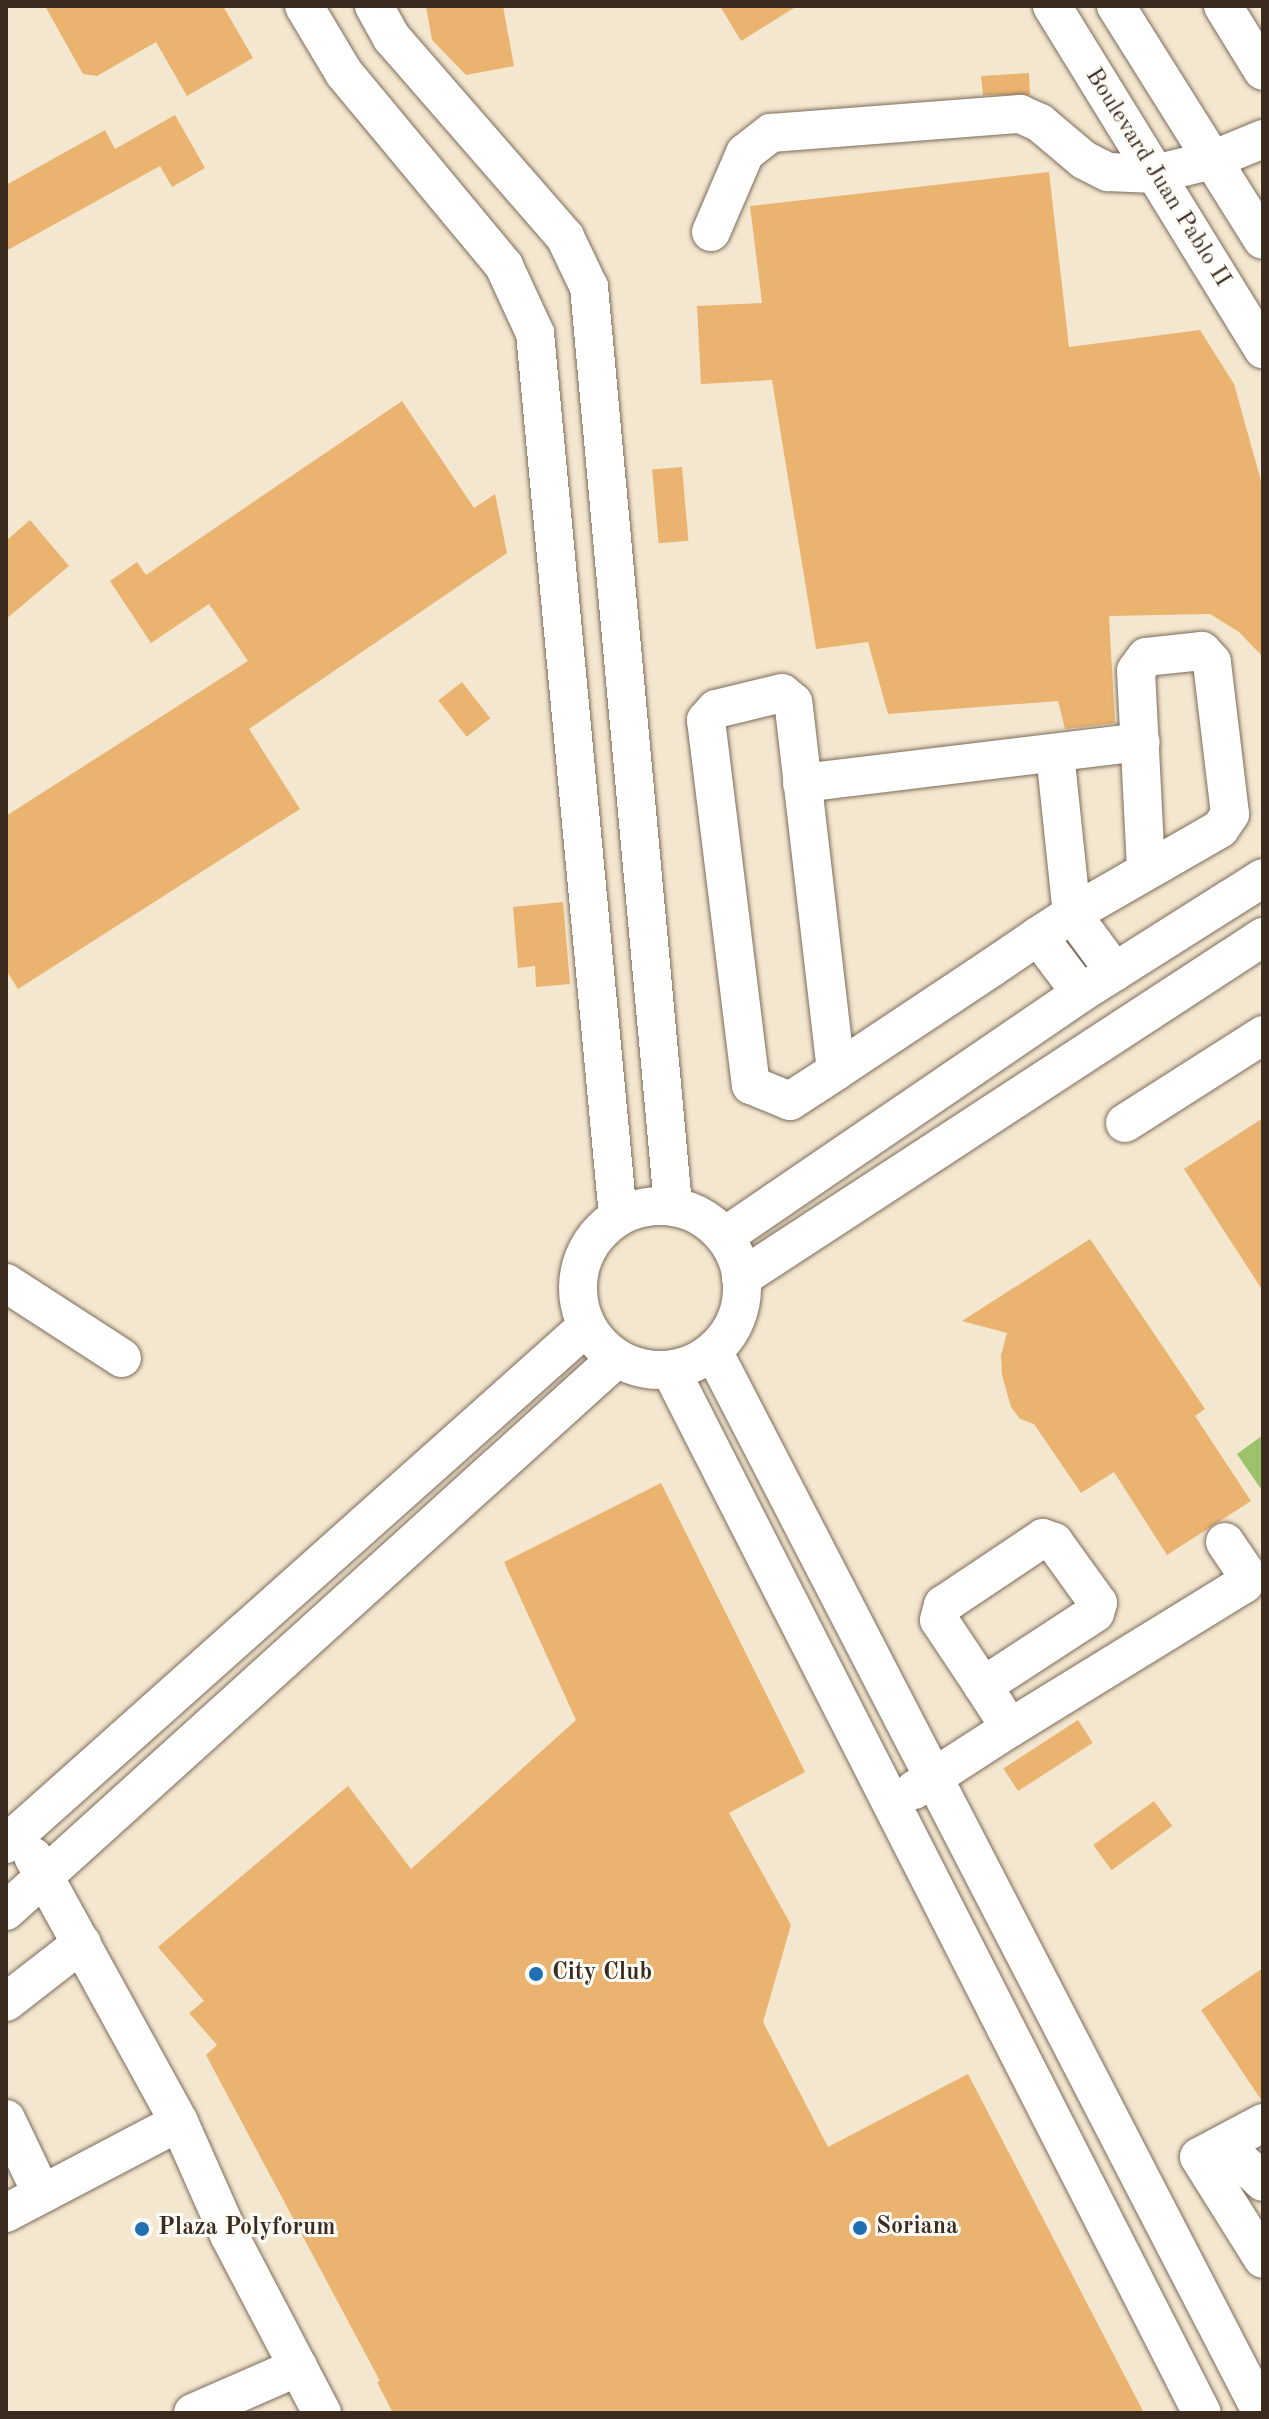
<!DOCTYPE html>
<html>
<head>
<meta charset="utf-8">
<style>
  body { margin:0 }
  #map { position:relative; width:1269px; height:2419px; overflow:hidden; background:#f4e7cf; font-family:"Old Standard TT",serif }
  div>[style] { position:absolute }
  .green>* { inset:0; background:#9ec16b }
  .building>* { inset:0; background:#eab36f; transform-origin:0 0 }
  .roads { filter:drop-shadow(0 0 2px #7c6c5c) drop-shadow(0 0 2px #7c6c5c) }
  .minor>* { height:38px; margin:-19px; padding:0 19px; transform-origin:19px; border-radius:19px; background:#fff }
  .minor>.ring { margin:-19px; padding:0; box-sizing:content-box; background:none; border:38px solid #fff; border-radius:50% }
  .dots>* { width:22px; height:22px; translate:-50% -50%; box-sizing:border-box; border:4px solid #fdfcf7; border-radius:50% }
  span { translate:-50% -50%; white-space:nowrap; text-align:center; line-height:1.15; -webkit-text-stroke:6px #fdfcf7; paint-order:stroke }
  .street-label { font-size:24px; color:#3b2a1e }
  .poi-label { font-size:24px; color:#3b2a1e; font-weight:700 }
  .left { translate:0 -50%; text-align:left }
  .frame { position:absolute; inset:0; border:8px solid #3b2a1e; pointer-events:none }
</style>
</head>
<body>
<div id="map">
  <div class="green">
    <i style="clip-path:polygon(1263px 1435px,1263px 1492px,1237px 1454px)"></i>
  </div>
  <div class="building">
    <i style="clip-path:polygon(45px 6px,223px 6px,253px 58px,187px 96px,156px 42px,97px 76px,83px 74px)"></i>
    <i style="clip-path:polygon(426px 6px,503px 6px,514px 66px,466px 75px,432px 40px)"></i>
    <i style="clip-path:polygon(720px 6px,797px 6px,741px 41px)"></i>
    <i style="clip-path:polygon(1029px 73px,1030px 95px,983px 95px,981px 76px)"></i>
    <i style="clip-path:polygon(175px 115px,205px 168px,172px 187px,160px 166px,6px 251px,6px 185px,105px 130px,115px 149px)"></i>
    <i style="clip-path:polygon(1049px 172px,1069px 347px,1200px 330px,1234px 384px,1263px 488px,1263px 657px,1239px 632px,1210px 614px,1109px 616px,1115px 723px,1065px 729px,1058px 701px,888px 714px,868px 642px,816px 649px,772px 380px,701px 384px,697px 306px,762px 303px,750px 206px)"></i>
    <i style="clip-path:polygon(402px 401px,474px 508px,495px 494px,507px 553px,249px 729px,300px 809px,18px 989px,6px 970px,6px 816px,248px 661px,209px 604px,151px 643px,110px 581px,137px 562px,146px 575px)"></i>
    <i style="left:682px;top:467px;width:74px;height:30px;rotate:85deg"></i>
    <i style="clip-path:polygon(30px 520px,69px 566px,6px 619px,6px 541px)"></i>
    <i style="left:462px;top:682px;width:46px;height:30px;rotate:52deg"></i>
    <i style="clip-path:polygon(563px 902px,570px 984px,536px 987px,535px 966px,518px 968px,513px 907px)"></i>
    <i style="clip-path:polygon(1263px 1118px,1263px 1291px,1184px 1169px)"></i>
    <i style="clip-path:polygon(1090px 1239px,1205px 1409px,1195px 1416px,1251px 1501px,1167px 1555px,1114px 1472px,1081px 1493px,1034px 1424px,1020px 1419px,1011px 1407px,1002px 1375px,1001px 1355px,1007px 1333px,962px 1321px)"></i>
    <i style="clip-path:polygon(661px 1483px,805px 1772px,729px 1813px,791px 1925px,763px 2022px,828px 2147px,968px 2074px,1144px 2413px,393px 2413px,377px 2382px,380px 2381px,206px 2055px,217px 2045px,189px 2013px,204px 2001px,158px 1947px,348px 1786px,411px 1869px,576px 1720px,504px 1562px)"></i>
    <i style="left:1078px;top:1720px;width:27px;height:89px;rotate:57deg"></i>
    <i style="left:1154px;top:1801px;width:31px;height:75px;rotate:54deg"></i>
    <i style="clip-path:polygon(1263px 1968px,1263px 2101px,1262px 2101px,1201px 2010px)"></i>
  </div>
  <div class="roads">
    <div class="minor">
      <i style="left:304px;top:6px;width:78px;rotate:59.2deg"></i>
      <i style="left:344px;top:73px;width:251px;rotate:50.3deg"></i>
      <i style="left:504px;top:266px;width:74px;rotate:65.2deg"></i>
      <i style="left:535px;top:333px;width:887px;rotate:84.63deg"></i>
      <i style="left:374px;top:6px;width:37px;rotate:61deg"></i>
      <i style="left:392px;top:38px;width:264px;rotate:49deg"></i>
      <i style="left:565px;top:237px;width:55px;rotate:64.4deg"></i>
      <i style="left:589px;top:287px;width:922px;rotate:84.77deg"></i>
      <i style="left:1052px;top:6px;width:403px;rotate:58.4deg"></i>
      <i style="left:1116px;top:6px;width:276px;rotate:57.9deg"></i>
      <i style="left:1223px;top:6px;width:76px;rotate:58.4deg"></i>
      <i style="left:711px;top:232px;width:86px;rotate:-66.7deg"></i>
      <i style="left:745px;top:153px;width:33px;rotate:-38deg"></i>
      <i style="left:771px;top:133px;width:250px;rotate:-4.4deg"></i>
      <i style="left:1020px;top:114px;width:22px;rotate:24deg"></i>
      <i style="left:1040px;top:123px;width:57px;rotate:40.1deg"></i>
      <i style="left:1084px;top:160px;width:27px;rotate:27deg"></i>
      <i style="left:1108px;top:172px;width:47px;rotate:2.4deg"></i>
      <i style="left:1155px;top:174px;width:59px;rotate:-13.8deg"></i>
      <i style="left:1212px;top:160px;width:55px;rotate:-22.4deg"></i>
      <i style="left:1055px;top:753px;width:162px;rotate:84deg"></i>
      <i style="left:1072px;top:914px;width:72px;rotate:53.4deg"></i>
      <i style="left:802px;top:783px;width:341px;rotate:-6.9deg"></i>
      <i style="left:1038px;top:936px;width:71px;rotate:53deg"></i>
      <i style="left:836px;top:1071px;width:371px;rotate:-96.6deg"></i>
      <i style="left:793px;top:702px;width:14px;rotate:-141deg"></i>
      <i style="left:782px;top:693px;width:68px;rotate:166.4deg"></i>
      <i style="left:716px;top:709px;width:15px;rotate:132deg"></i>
      <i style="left:706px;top:720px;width:368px;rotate:83deg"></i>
      <i style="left:751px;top:1085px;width:42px;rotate:22.3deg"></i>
      <i style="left:790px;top:1101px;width:55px;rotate:-33.1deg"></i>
      <i style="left:836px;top:1071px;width:186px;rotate:-33.6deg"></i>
      <i style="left:991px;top:968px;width:57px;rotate:-34.2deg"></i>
      <i style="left:1038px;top:936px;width:40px;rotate:-32.9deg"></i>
      <i style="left:1072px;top:914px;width:171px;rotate:-29.9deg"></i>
      <i style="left:1220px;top:829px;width:18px;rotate:-56deg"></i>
      <i style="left:1230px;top:814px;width:153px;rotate:-96.8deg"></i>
      <i style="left:1212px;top:662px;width:15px;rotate:-132deg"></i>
      <i style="left:1202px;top:651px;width:56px;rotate:173.9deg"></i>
      <i style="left:1146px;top:657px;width:17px;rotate:126deg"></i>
      <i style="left:1136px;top:671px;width:200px;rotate:87.1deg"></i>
      <i style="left:1125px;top:1123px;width:164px;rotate:-32.5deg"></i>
      <i class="ring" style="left:578px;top:1206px;width:126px;height:126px"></i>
      <i style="left:725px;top:1236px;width:431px;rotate:-34.3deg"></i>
      <i style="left:1081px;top:993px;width:215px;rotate:-32.3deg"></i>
      <i style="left:741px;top:1278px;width:624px;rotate:-33.15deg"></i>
      <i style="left:6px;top:1283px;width:138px;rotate:32.9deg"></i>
      <i style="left:713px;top:1351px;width:1196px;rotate:62.66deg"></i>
      <i style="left:671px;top:1371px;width:1169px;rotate:63deg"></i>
      <i style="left:1010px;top:1728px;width:275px;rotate:-31.6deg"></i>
      <i style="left:1244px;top:1584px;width:9px;rotate:-63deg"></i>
      <i style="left:1248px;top:1576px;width:41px;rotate:-124.1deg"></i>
      <i style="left:914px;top:1790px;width:114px;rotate:-32.9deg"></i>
      <i style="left:1010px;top:1728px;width:50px;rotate:-122.7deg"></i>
      <i style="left:983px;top:1686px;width:79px;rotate:-123.7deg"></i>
      <i style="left:939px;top:1620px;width:16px;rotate:-75deg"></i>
      <i style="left:943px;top:1605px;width:120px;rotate:-33.8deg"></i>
      <i style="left:1043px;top:1538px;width:12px;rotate:20deg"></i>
      <i style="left:1054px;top:1542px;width:75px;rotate:54.2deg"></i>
      <i style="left:1098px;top:1603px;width:10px;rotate:107deg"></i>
      <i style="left:1095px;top:1613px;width:134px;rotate:146.9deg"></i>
      <i style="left:6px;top:1844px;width:778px;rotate:-41.72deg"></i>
      <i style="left:6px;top:1911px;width:823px;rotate:-42.14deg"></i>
      <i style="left:6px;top:2002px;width:96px;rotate:-37.8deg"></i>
      <i style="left:6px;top:2119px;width:83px;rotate:64.4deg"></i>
      <i style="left:179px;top:2122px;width:124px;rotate:66.1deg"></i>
      <i style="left:229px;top:2235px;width:201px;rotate:62.4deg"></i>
      <i style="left:1263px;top:2123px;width:72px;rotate:152deg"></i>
      <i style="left:1199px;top:2157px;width:120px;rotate:57.9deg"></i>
      <i style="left:1225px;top:2146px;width:52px;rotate:43.5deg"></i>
      <i style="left:6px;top:2213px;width:195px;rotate:-27.7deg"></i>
      <i style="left:179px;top:2122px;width:303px;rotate:-118.8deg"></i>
      <i style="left:193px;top:2413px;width:115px;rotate:-23.7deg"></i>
    </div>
  </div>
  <div class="dots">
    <i style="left:536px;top:1974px;background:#1f6fb2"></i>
    <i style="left:860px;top:2228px;background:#1f6fb2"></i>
    <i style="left:142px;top:2229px;background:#1f6fb2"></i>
  </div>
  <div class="street-label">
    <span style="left:1157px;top:178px;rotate:58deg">Boulevard Juan Pablo II</span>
  </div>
  <div class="poi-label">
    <span class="left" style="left:552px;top:1974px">City Club</span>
    <span class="left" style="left:876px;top:2228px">Soriana</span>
    <span class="left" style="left:158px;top:2229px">Plaza Polyforum</span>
  </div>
  <div class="frame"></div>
</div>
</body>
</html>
